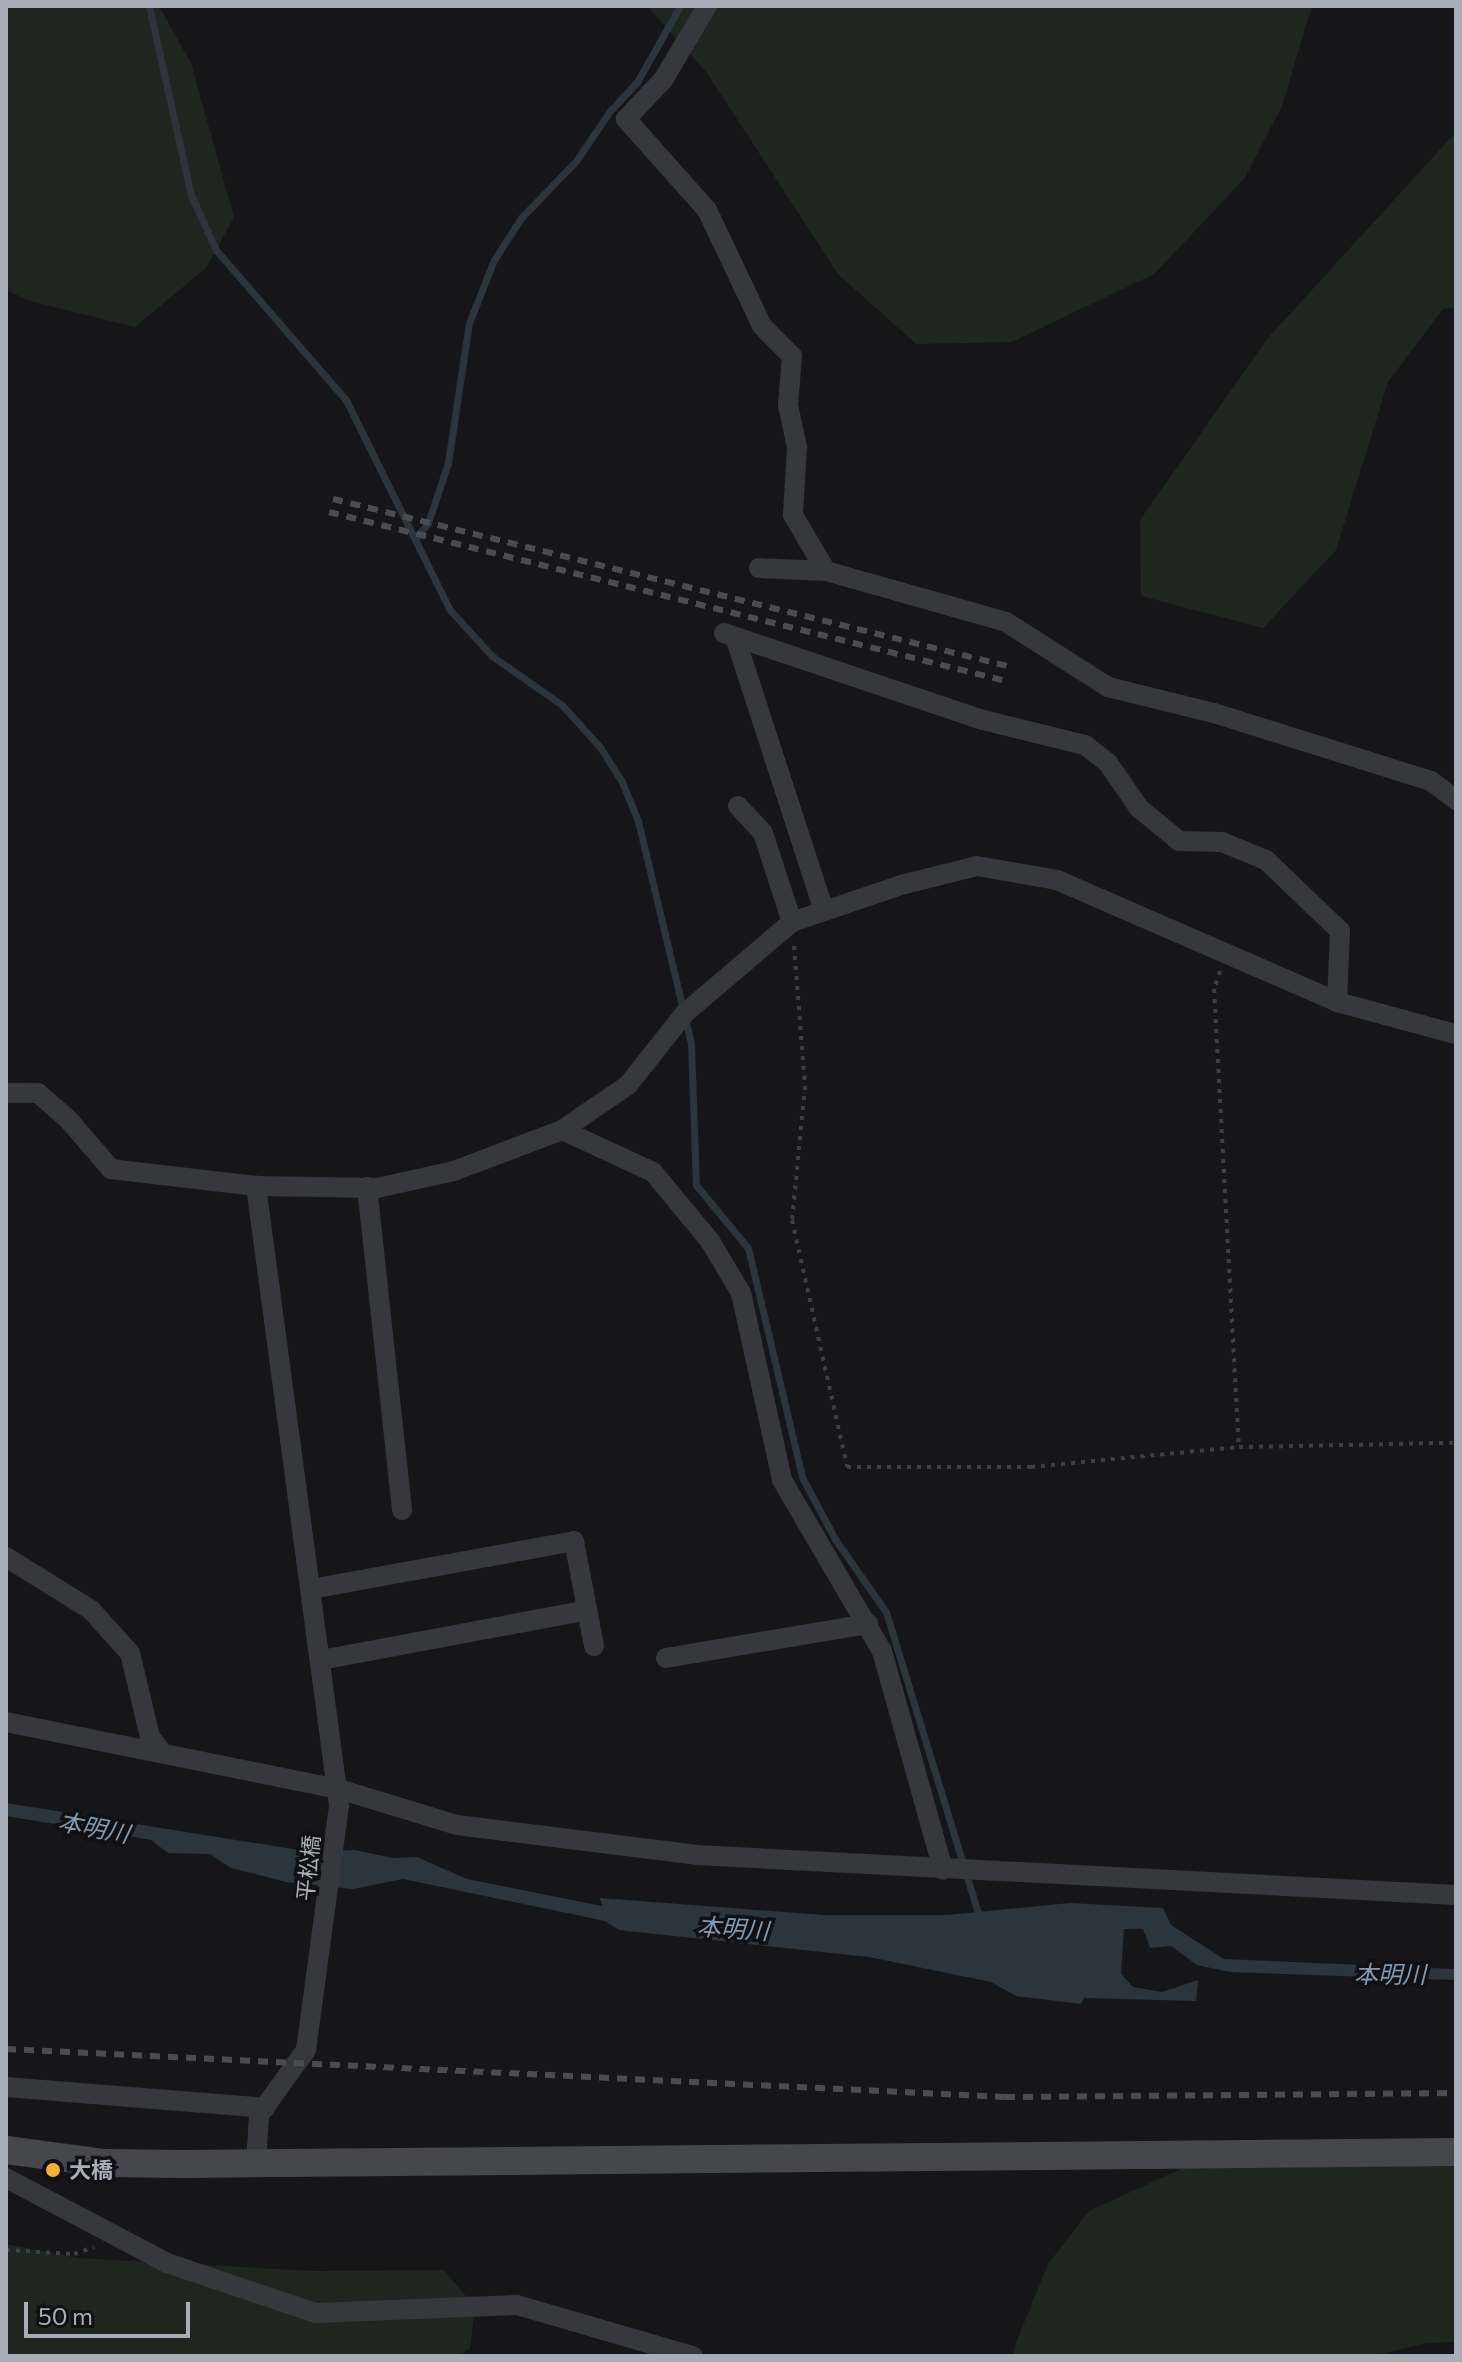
<!DOCTYPE html>
<html>
<head>
<meta charset="utf-8">
<style>
  body { margin:0 }
  #map { position:relative; width:1462px; height:2362px; overflow:hidden; background:#161618; font-family:Commissioner,"Noto Sans JP",sans-serif }
  div>[style] { position:absolute }
  .green>* { inset:0; background:#1e261f }
  .water>* { inset:0; background:#2c353c }
  .stream>* { height:7px; margin:-3.5px; padding:0 3.5px; transform-origin:3.5px; border-radius:3.5px; background:#2c353c }
  .path>* { height:4px; margin-top:-2px; transform-origin:0; background:repeating-linear-gradient(90deg,#3d3f44 0 4px,transparent 0 10px) }
  .street>* { height:20px; margin:-10px; padding:0 10px; transform-origin:10px; border-radius:10px; background:#37383d }
  .secondary>* { height:28px; margin:-14px; padding:0 14px; transform-origin:14px; border-radius:14px; background:#45474d }
  .rail>* { height:6px; margin-top:-3px; transform-origin:0; background:repeating-linear-gradient(90deg,#4a4c52 0 10px,transparent 0 18px) }
  .dots>* { width:22px; height:22px; translate:-50% -50%; box-sizing:border-box; border:4px solid #111113; border-radius:50% }
  span { translate:-50% -50%; white-space:nowrap; text-align:center; line-height:1.15; -webkit-text-stroke:7px #111113; paint-order:stroke }
  .street-label { font-size:22px; color:#a8adb8 }
  .poi-label { font-size:22px; color:#a8adb8; font-weight:700 }
  .left { translate:0 -50%; text-align:left }
  .water-label { font-size:24px; color:#7f9bb3; font-style:italic }
  .frame { position:absolute; inset:0; border:8px solid #a8adb8; pointer-events:none }
  .scale { position:absolute; left:24px; top:2302px; width:166px; height:36px; box-sizing:border-box; border:4px solid #a8adb8; border-top:0; padding-left:10px; font-size:24px; line-height:28px; white-space:nowrap; color:#a8adb8; -webkit-text-stroke:6px #111113; paint-order:stroke }
</style>
</head>
<body>
<div id="map">
  <div class="green">
    <i style="clip-path:polygon(6px 6px,159px 6px,191px 63px,234px 217px,206px 268px,135px 327px,30px 301px,6px 290px)"></i>
    <i style="clip-path:polygon(647px 6px,1312px 6px,1282px 106px,1244px 179px,1154px 274px,1012px 342px,916px 344px,838px 274px,707px 73px)"></i>
    <i style="clip-path:polygon(1456px 132px,1456px 308px,1443px 309px,1388px 382px,1336px 550px,1263px 628px,1141px 596px,1140px 520px,1267px 339px)"></i>
    <i style="clip-path:polygon(1456px 2158px,1456px 2342px,1427px 2343px,1373px 2356px,1015px 2356px,1013px 2350px,1048px 2264px,1089px 2211px,1194px 2163px)"></i>
    <i style="clip-path:polygon(6px 2244px,78px 2258px,313px 2271px,444px 2270px,475px 2307px,470px 2348px,459px 2356px,6px 2356px)"></i>
  </div>
  <div class="water">
    <i style="clip-path:polygon(6px 1803px,311px 1852px,355px 1850px,392px 1858px,417px 1857px,467px 1879px,602px 1906px,600px 1898px,823px 1915px,947px 1915px,1070px 1903px,1163px 1908px,1171px 1925px,1224px 1959px,1456px 1969px,1456px 1980px,1230px 1972px,1197px 1965px,1171px 1946px,1150px 1948px,1143px 1929px,1124px 1929px,1121px 1974px,1133px 1987px,1162px 1992px,1198px 1980px,1196px 2001px,1084px 1998px,1081px 2004px,1016px 1996px,991px 1982px,869px 1957px,619px 1930px,605px 1921px,403px 1879px,353px 1889px,286px 1882px,231px 1868px,210px 1854px,168px 1853px,151px 1840px,6px 1816px)"></i>
  </div>
  <div class="stream">
    <i style="left:149px;top:6px;width:194px;rotate:77.5deg"></i>
    <i style="left:191px;top:195px;width:60px;rotate:65.6deg"></i>
    <i style="left:216px;top:250px;width:198px;rotate:49.1deg"></i>
    <i style="left:346px;top:400px;width:234px;rotate:63.7deg"></i>
    <i style="left:450px;top:610px;width:62px;rotate:47.6deg"></i>
    <i style="left:492px;top:656px;width:85px;rotate:35deg"></i>
    <i style="left:562px;top:705px;width:57px;rotate:47.9deg"></i>
    <i style="left:600px;top:747px;width:41px;rotate:57.8deg"></i>
    <i style="left:622px;top:782px;width:42px;rotate:67.7deg"></i>
    <i style="left:638px;top:821px;width:229px;rotate:76.6deg"></i>
    <i style="left:691px;top:1044px;width:141px;rotate:88deg"></i>
    <i style="left:696px;top:1185px;width:82px;rotate:50.5deg"></i>
    <i style="left:748px;top:1248px;width:235px;rotate:76.7deg"></i>
    <i style="left:802px;top:1477px;width:70px;rotate:62deg"></i>
    <i style="left:835px;top:1539px;width:89px;rotate:55.1deg"></i>
    <i style="left:886px;top:1612px;width:322px;rotate:73deg"></i>
    <i style="left:415px;top:539px;width:21px;rotate:-51deg"></i>
    <i style="left:428px;top:523px;width:63px;rotate:-71.6deg"></i>
    <i style="left:448px;top:463px;width:142px;rotate:-81.5deg"></i>
    <i style="left:469px;top:323px;width:68px;rotate:-68.4deg"></i>
    <i style="left:494px;top:260px;width:50px;rotate:-57.3deg"></i>
    <i style="left:521px;top:218px;width:79px;rotate:-46deg"></i>
    <i style="left:576px;top:161px;width:60px;rotate:-55.8deg"></i>
    <i style="left:610px;top:111px;width:40px;rotate:-47deg"></i>
    <i style="left:637px;top:82px;width:87px;rotate:-60.5deg"></i>
  </div>
  <div class="path">
    <i style="left:794px;top:946px;width:140px;rotate:85.5deg"></i>
    <i style="left:805px;top:1086px;width:135px;rotate:95.5deg"></i>
    <i style="left:792px;top:1220px;width:253px;rotate:77.4deg"></i>
    <i style="left:847px;top:1467px;width:184px"></i>
    <i style="left:1031px;top:1467px;width:209px;rotate:-5.5deg"></i>
    <i style="left:1239px;top:1447px;width:217px;rotate:-1.1deg"></i>
    <i style="left:1220px;top:971px;width:19px;rotate:108deg"></i>
    <i style="left:1214px;top:989px;width:459px;rotate:86.9deg"></i>
    <i style="left:6px;top:2250px;width:68px;rotate:3.4deg"></i>
    <i style="left:74px;top:2254px;width:21px;rotate:-19deg"></i>
  </div>
  <div class="street">
    <i style="left:707px;top:6px;width:86px;rotate:120.7deg"></i>
    <i style="left:663px;top:80px;width:54px;rotate:133.5deg"></i>
    <i style="left:626px;top:119px;width:122px;rotate:48.3deg"></i>
    <i style="left:707px;top:210px;width:128px;rotate:64.6deg"></i>
    <i style="left:762px;top:326px;width:42px;rotate:45deg"></i>
    <i style="left:792px;top:356px;width:49px;rotate:94.7deg"></i>
    <i style="left:788px;top:405px;width:43px;rotate:77.9deg"></i>
    <i style="left:797px;top:447px;width:68px;rotate:93.4deg"></i>
    <i style="left:793px;top:515px;width:65px;rotate:59.5deg"></i>
    <i style="left:826px;top:571px;width:187px;rotate:15.8deg"></i>
    <i style="left:1006px;top:622px;width:121px;rotate:32.5deg"></i>
    <i style="left:1108px;top:687px;width:109px;rotate:13.8deg"></i>
    <i style="left:1214px;top:713px;width:227px;rotate:17.4deg"></i>
    <i style="left:1431px;top:781px;width:31px;rotate:37deg"></i>
    <i style="left:759px;top:568px;width:67px;rotate:2.6deg"></i>
    <i style="left:724px;top:633px;width:273px;rotate:18.6deg"></i>
    <i style="left:983px;top:720px;width:105px;rotate:13.8deg"></i>
    <i style="left:1085px;top:745px;width:29px;rotate:38deg"></i>
    <i style="left:1108px;top:763px;width:55px;rotate:55.4deg"></i>
    <i style="left:1139px;top:808px;width:52px;rotate:39.5deg"></i>
    <i style="left:1179px;top:841px;width:43px;rotate:1.3deg"></i>
    <i style="left:1222px;top:842px;width:48px;rotate:22.2deg"></i>
    <i style="left:1266px;top:860px;width:103px;rotate:43.8deg"></i>
    <i style="left:1340px;top:931px;width:71px;rotate:92.4deg"></i>
    <i style="left:735px;top:637px;width:288px;rotate:72deg"></i>
    <i style="left:738px;top:806px;width:37px;rotate:47deg"></i>
    <i style="left:763px;top:833px;width:94px;rotate:72deg"></i>
    <i style="left:6px;top:1093px;width:32px"></i>
    <i style="left:38px;top:1093px;width:38px;rotate:41deg"></i>
    <i style="left:67px;top:1118px;width:67px;rotate:49.2deg"></i>
    <i style="left:111px;top:1169px;width:146px;rotate:6.7deg"></i>
    <i style="left:256px;top:1186px;width:121px;rotate:0.9deg"></i>
    <i style="left:377px;top:1188px;width:79px;rotate:-12.4deg"></i>
    <i style="left:454px;top:1171px;width:116px;rotate:-20.8deg"></i>
    <i style="left:562px;top:1130px;width:80px;rotate:-34.3deg"></i>
    <i style="left:628px;top:1085px;width:92px;rotate:-51.6deg"></i>
    <i style="left:685px;top:1013px;width:140px;rotate:-40.4deg"></i>
    <i style="left:792px;top:922px;width:115px;rotate:-18.7deg"></i>
    <i style="left:901px;top:885px;width:78px;rotate:-14deg"></i>
    <i style="left:977px;top:866px;width:81px;rotate:9.9deg"></i>
    <i style="left:1057px;top:880px;width:305px;rotate:23.5deg"></i>
    <i style="left:1337px;top:1002px;width:123px;rotate:15.1deg"></i>
    <i style="left:562px;top:1130px;width:100px;rotate:24.8deg"></i>
    <i style="left:653px;top:1172px;width:89px;rotate:50.4deg"></i>
    <i style="left:710px;top:1241px;width:61px;rotate:59.2deg"></i>
    <i style="left:741px;top:1293px;width:191px;rotate:77.6deg"></i>
    <i style="left:782px;top:1480px;width:198px;rotate:59.7deg"></i>
    <i style="left:882px;top:1651px;width:227px;rotate:74.4deg"></i>
    <i style="left:367px;top:1187px;width:325px;rotate:83.8deg"></i>
    <i style="left:6px;top:1557px;width:100px;rotate:31.9deg"></i>
    <i style="left:91px;top:1610px;width:58px;rotate:47.8deg"></i>
    <i style="left:130px;top:1653px;width:86px;rotate:76.6deg"></i>
    <i style="left:150px;top:1737px;width:18px;rotate:52deg"></i>
    <i style="left:311px;top:1589px;width:267px;rotate:-10.3deg"></i>
    <i style="left:574px;top:1541px;width:107px;rotate:79.2deg"></i>
    <i style="left:666px;top:1658px;width:205px;rotate:-9.6deg"></i>
    <i style="left:321px;top:1660px;width:271px;rotate:-10.6deg"></i>
    <i style="left:6px;top:1722px;width:340px;rotate:11.4deg"></i>
    <i style="left:339px;top:1789px;width:123px;rotate:17deg"></i>
    <i style="left:457px;top:1825px;width:242px;rotate:7.1deg"></i>
    <i style="left:697px;top:1855px;width:760px;rotate:3.02deg"></i>
    <i style="left:6px;top:2087px;width:260px;rotate:4.6deg"></i>
    <i style="left:256px;top:2163px;width:48px;rotate:-86.4deg"></i>
    <i style="left:259px;top:2115px;width:80px;rotate:-54.1deg"></i>
    <i style="left:306px;top:2050px;width:247px;rotate:-82.3deg"></i>
    <i style="left:339px;top:1805px;width:625px;rotate:-97.64deg"></i>
    <i style="left:6px;top:2178px;width:182px;rotate:27.8deg"></i>
    <i style="left:167px;top:2263px;width:157px;rotate:18.6deg"></i>
    <i style="left:316px;top:2313px;width:201px;rotate:-2.3deg"></i>
    <i style="left:517px;top:2305px;width:183px;rotate:16.2deg"></i>
  </div>
  <div class="secondary">
    <i style="left:6px;top:2150px;width:100px;rotate:7.5deg"></i>
    <i style="left:105px;top:2163px;width:78px;rotate:0.7deg"></i>
    <i style="left:183px;top:2164px;width:1273px;rotate:-0.54deg"></i>
  </div>
  <div class="rail">
    <i style="left:333px;top:499px;width:694px;rotate:13.92deg"></i>
    <i style="left:329px;top:512px;width:694px;rotate:14.02deg"></i>
    <i style="left:6px;top:2049px;width:1000px;rotate:2.75deg"></i>
    <i style="left:1005px;top:2097px;width:451px;rotate:-0.5deg"></i>
  </div>
  <div class="dots">
    <i style="left:53px;top:2170px;background:#f2b134"></i>
  </div>
  <div class="street-label">
    <span style="left:308px;top:1868px;rotate:-84deg">平松橋</span>
  </div>
  <div class="poi-label">
    <span class="left" style="left:69px;top:2170px">大橋</span>
  </div>
  <div class="water-label">
    <span style="left:94px;top:1827px;rotate:11deg">本明川</span>
    <span style="left:733px;top:1928px;rotate:4deg">本明川</span>
    <span style="left:1390px;top:1974px">本明川</span>
  </div>
  <div class="frame"></div>
  <div class="scale">50 m</div>
</div>
</body>
</html>
